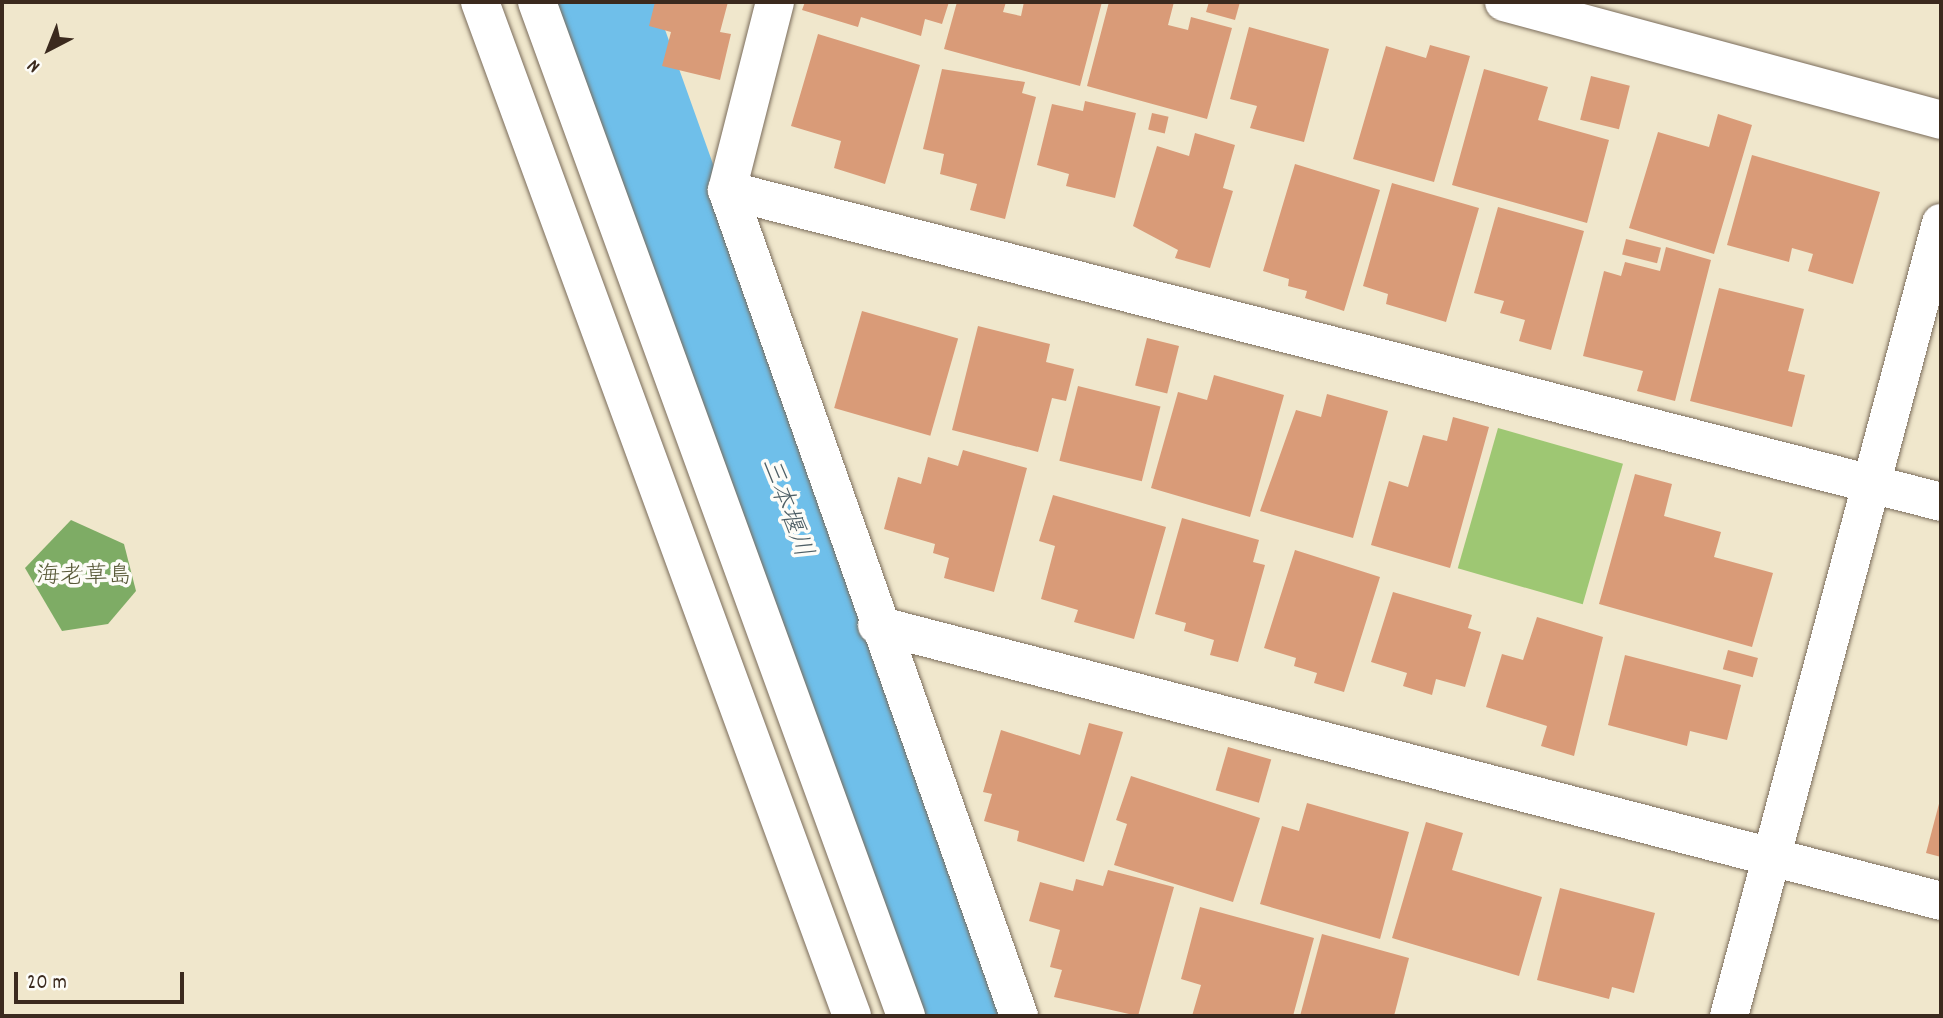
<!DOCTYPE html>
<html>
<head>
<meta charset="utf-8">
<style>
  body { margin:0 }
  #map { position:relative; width:1943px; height:1018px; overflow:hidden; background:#f0e7cc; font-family:Dekko,"Klee One",sans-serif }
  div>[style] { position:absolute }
  .green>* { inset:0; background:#9ec773; transform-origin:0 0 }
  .forest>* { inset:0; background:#7eac65 }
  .river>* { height:102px; margin:-51px; padding:0 51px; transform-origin:51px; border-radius:51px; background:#6fbfea }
  .building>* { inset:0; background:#d99b78; transform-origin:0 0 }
  .roads { filter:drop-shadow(0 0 2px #7a6c5b) drop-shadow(0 0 2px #7a6c5b) }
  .minor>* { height:38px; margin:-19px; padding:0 19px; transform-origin:19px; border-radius:19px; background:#fff }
  .tertiary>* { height:38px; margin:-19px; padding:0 19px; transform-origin:19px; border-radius:19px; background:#fff }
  span { translate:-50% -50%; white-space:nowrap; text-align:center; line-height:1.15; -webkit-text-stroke:7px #fdfcf7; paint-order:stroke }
  .park-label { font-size:24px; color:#595938 }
  .water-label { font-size:26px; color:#4d5e65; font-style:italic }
  .frame { position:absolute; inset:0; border:4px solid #3b2a1e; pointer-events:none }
  .north { position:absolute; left:14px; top:14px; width:70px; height:70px; -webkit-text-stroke:5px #fdfcf7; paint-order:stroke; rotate:222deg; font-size:19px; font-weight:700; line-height:28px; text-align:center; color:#3b2a1e }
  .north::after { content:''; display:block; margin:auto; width:24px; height:32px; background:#3b2a1e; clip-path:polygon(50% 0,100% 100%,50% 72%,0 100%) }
  .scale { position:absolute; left:14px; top:972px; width:170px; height:32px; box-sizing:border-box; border:4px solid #3b2a1e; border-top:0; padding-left:9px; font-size:21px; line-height:24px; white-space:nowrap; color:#3b2a1e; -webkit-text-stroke:5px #fdfcf7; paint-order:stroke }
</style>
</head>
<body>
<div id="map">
  <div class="green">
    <i style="left:1498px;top:428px;width:130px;height:146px;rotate:16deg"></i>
  </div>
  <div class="forest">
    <i style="clip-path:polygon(71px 520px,124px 544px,136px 591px,108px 624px,62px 631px,25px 568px)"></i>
  </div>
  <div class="river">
    <i style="left:601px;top:2px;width:1077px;rotate:70.35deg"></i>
  </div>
  <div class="building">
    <i style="clip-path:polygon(655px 2px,728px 2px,720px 32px,731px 34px,720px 80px,662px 66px,671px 32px,649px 26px)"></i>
    <i style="clip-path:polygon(805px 2px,949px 2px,942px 24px,925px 19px,921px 36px,861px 17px,858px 27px,802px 10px)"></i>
    <i style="clip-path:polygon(957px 2px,1006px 2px,1003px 12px,1021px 16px,1024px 2px,1102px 2px,1080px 86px,944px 49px)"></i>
    <i style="clip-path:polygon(1109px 2px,1174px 2px,1168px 25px,1188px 30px,1191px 17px,1232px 28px,1207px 119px,1087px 86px)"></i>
    <i style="clip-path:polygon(1209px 2px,1240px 2px,1235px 20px,1206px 12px)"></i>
    <i style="clip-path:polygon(1249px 27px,1329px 49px,1304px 142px,1250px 128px,1257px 106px,1230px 99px)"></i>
    <i style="clip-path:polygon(818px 34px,920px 65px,885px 184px,834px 168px,841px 141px,791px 126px)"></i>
    <i style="clip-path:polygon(1430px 45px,1470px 56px,1434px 182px,1353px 159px,1386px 46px,1426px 58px)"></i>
    <i style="clip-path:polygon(942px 69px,1025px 82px,1022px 93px,1036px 97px,1005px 219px,970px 210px,977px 184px,940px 174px,944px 154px,923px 149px)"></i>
    <i style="clip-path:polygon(1484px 69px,1548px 87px,1538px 120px,1609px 140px,1587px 223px,1452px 185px)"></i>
    <i style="left:1591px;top:76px;width:40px;height:45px;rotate:14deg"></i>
    <i style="clip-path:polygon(1085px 101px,1136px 113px,1115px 198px,1066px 186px,1069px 174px,1037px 165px,1052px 104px,1083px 111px)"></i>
    <i style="left:1152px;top:113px;width:17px;height:17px;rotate:13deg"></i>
    <i style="clip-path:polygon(1718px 114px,1752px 125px,1714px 254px,1629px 228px,1658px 132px,1709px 147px)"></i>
    <i style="clip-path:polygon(1195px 133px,1235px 145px,1223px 188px,1233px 191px,1210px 268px,1175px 258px,1178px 250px,1133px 226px,1157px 146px,1189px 156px)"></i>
    <i style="clip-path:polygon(1752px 155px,1880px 192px,1853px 284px,1808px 271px,1813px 254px,1792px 248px,1789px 262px,1727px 245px)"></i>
    <i style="clip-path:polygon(1295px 164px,1380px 190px,1344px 311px,1305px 298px,1307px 291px,1288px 286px,1289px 279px,1263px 271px)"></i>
    <i style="clip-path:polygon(1392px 183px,1479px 208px,1446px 322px,1386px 304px,1388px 294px,1363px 286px)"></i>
    <i style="clip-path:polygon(1498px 207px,1584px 231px,1551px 350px,1519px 341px,1525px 320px,1500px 313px,1504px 301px,1474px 293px)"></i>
    <i style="left:1626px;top:239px;width:36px;height:16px;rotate:14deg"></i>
    <i style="clip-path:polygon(1666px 247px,1711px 260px,1675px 401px,1637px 391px,1643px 371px,1583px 356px,1604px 271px,1621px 276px,1625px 262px,1660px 271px)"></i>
    <i style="clip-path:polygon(1719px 288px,1804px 309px,1788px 371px,1805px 375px,1792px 427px,1690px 401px)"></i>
    <i style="left:862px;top:311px;width:100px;height:101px;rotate:16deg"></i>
    <i style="clip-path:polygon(978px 326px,1050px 344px,1046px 362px,1074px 369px,1066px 401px,1052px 398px,1038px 452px,952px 430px)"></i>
    <i style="left:1147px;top:338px;width:33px;height:49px;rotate:14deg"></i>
    <i style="clip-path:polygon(1214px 375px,1284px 395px,1250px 517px,1151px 488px,1178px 392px,1207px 400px)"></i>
    <i style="left:1078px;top:386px;width:85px;height:77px;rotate:14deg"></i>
    <i style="clip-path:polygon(1327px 394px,1388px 411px,1353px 538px,1260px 511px,1296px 410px,1321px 417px)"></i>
    <i style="clip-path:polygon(1453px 417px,1489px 427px,1450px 568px,1371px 545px,1389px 481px,1408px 487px,1423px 435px,1447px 441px)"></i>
    <i style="clip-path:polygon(963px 450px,1027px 468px,994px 592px,944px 578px,949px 558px,933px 553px,935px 544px,884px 529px,898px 477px,921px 484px,928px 457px,958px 466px)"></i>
    <i style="clip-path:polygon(1635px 474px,1672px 484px,1664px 516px,1721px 532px,1714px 557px,1773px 573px,1752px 647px,1599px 604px)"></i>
    <i style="clip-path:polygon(1053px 495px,1166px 527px,1134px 639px,1074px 622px,1078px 610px,1041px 599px,1055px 546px,1039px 541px)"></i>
    <i style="clip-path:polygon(1182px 518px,1259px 540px,1253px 562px,1265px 565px,1238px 662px,1210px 655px,1214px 640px,1184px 631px,1186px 623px,1155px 614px)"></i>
    <i style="clip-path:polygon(1295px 550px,1380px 577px,1344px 692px,1314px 683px,1317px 673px,1294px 666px,1296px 658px,1264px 648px)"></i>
    <i style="clip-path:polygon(1393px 592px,1472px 615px,1468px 628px,1481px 632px,1465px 687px,1436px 679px,1432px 695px,1403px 686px,1407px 673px,1371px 662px)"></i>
    <i style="clip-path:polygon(1537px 617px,1603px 637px,1574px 756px,1541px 746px,1547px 726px,1486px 707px,1502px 654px,1523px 660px)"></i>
    <i style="left:1728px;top:650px;width:31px;height:20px;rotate:15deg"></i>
    <i style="clip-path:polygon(1625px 655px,1741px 685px,1727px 740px,1690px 731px,1687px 746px,1608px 725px)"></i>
    <i style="clip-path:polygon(1089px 723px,1123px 732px,1084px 862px,1017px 841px,1019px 831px,984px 821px,992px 794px,983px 792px,1001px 730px,1080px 755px)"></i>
    <i style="left:1228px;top:747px;width:45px;height:45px;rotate:16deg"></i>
    <i style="clip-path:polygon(1131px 776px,1260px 818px,1233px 902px,1114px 865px,1127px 824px,1116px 820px)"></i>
    <i style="clip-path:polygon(1940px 800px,1941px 800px,1941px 857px,1926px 853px)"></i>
    <i style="clip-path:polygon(1307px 803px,1409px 832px,1380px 939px,1260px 904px,1282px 826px,1299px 831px)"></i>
    <i style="clip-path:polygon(1426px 822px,1463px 833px,1452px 870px,1542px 897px,1519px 976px,1392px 938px)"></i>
    <i style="clip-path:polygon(1108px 870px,1174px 887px,1138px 1016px,1054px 997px,1062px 970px,1050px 967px,1060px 930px,1029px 921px,1040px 882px,1073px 891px,1076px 879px,1103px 886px)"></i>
    <i style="clip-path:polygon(1560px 888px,1655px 913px,1634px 993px,1612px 987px,1609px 999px,1537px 980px)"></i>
    <i style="clip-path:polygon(1200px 907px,1314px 938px,1293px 1016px,1192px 1016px,1201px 985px,1181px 979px)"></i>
    <i style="clip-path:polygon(1322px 934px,1409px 958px,1394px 1016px,1300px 1016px)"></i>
  </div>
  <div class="roads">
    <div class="minor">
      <i style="left:480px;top:2px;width:1080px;rotate:69.85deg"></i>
      <i style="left:537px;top:2px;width:1079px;rotate:70deg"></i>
      <i style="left:775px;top:2px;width:194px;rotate:104.3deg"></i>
      <i style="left:727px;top:190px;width:1253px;rotate:14.41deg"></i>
      <i style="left:1504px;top:2px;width:453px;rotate:15.1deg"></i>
      <i style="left:727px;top:190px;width:876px;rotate:70.53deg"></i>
      <i style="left:877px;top:625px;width:1099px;rotate:14.54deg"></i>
    </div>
    <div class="tertiary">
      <i style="left:1729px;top:1016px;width:821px;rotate:-75.03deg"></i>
    </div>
  </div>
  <div class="park-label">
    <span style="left:84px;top:578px">海老草島</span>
  </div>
  <div class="water-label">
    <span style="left:785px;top:508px;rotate:70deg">三本堰川</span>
  </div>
  <div class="frame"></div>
  <div class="north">N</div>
  <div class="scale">20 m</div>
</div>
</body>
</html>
